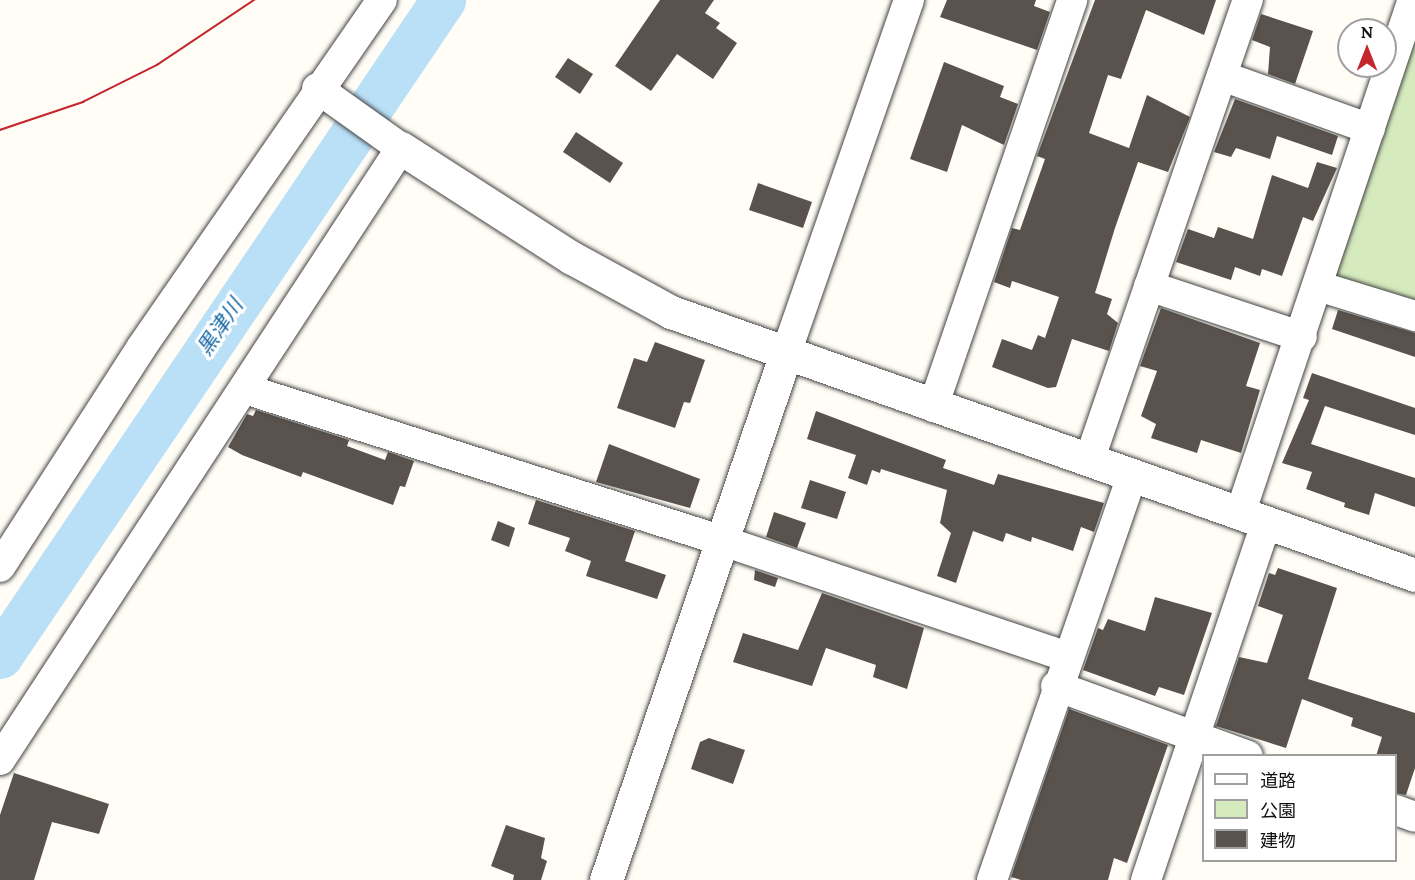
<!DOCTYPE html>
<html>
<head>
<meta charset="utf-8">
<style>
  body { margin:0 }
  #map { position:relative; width:1415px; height:880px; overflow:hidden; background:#fffdf5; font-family:Lora,"Noto Sans JP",serif }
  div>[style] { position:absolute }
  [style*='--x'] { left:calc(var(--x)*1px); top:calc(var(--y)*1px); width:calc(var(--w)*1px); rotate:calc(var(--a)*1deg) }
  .green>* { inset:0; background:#d5ebbd }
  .river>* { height:45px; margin:-22.5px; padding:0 22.5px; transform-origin:22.5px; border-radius:22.5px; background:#b9e0f7 }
  .building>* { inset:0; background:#5a524d }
  .roads { filter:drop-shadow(0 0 2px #444) drop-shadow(0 0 2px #444) }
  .minor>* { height:30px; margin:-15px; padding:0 15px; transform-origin:15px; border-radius:15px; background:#fff }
  .tertiary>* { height:33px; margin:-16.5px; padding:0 16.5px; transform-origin:16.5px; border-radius:16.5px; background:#fff }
  .tram>* { height:1.5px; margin:-0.75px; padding:0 0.75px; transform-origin:0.75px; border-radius:0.75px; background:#c4262e }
  span { translate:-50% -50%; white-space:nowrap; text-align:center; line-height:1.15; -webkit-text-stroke:6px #fff; paint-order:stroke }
  .water-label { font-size:21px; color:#1768a6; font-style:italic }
  .legend { position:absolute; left:1202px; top:754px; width:195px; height:108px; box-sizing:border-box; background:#fff; border:2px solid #a0a0a0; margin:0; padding:8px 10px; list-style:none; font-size:18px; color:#111 }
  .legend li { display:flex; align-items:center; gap:12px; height:30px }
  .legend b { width:30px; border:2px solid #a0a0a0 }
  .north { position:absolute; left:1337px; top:18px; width:60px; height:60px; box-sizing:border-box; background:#fff; border:2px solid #a0a0a0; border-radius:50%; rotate:0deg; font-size:16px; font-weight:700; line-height:24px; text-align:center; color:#111 }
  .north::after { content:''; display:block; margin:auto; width:21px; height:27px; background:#c4262e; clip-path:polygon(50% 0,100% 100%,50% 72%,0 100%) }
</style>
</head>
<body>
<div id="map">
  <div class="green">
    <i style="clip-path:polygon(1415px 33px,1415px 309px,1327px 281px)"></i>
  </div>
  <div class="river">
    <i style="--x:0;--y:656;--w:792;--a:-55.97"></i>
  </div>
  <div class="building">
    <i style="clip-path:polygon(660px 0,714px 0,705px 13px,720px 23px,716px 28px,737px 43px,713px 79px,677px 54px,651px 91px,615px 66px)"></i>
    <i style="clip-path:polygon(947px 0,1036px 0,1034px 6px,1050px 12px,1037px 50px,940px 17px)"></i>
    <i style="clip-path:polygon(1095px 0,1216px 0,1204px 35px,1146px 10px,1121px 79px,1108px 75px,1089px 133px,1129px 148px,1147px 95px,1190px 117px,1168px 172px,1138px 162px,1115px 228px,1095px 293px,1112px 299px,1107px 314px,1118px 323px,1109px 351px,1072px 339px,1056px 387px,1048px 388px,992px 367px,1002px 339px,1032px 350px,1038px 335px,1045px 338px,1059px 297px,1012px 281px,1010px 288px,994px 282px,1012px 228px,1020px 230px,1045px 159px,1037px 156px)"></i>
    <i style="clip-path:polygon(1261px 14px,1313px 31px,1295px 84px,1268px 74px,1270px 47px,1252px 40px)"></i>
    <i style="clip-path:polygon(568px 58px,593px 74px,580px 94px,555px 77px)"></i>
    <i style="clip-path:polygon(944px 62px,1004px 86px,1000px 97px,1018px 104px,1004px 145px,962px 125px,947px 172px,910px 159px)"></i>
    <i style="clip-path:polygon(1235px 99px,1338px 136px,1332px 155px,1277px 136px,1270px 159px,1236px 148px,1231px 157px,1214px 152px)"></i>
    <i style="clip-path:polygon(576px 132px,623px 163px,610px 183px,563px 152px)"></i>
    <i style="clip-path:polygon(1317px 162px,1337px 168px,1313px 221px,1303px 217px,1282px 276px,1262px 269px,1260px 276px,1235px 267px,1231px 280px,1176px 262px,1188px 229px,1214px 238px,1218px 227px,1253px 239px,1272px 175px,1308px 188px)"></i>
    <i style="clip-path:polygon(758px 183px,812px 202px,803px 228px,749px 210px)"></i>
    <i style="clip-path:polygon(1161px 308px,1260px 343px,1246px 386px,1260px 390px,1241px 453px,1201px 440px,1197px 453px,1151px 438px,1156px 424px,1141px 416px,1157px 371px,1140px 366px)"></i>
    <i style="clip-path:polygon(1338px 310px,1415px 333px,1415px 357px,1332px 329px)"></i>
    <i style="clip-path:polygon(655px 342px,705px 360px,690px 403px,684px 402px,675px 428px,617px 408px,634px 358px,647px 362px)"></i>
    <i style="clip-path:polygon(1312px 373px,1415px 408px,1415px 435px,1325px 406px,1311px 444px,1415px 478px,1415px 507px,1375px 493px,1369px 515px,1344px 507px,1345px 503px,1306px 489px,1312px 472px,1282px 463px,1309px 400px,1303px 398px)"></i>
    <i style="clip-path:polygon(256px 410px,349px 440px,347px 446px,385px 460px,388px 452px,414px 461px,405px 487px,400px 486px,393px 505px,303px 472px,301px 477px,242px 455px,228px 447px,247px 414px,253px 416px)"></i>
    <i style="clip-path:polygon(816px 411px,946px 460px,943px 468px,994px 485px,998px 474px,1104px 503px,1094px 532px,1081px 527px,1073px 551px,1032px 537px,1031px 542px,1006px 533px,1003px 542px,973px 531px,956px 583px,937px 576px,951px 533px,940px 523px,947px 490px,881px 469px,880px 473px,872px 470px,867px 485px,848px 478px,856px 455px,807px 439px)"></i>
    <i style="clip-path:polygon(609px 444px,700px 479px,690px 508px,596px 482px)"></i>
    <i style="clip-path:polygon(810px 480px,846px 492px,837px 519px,801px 508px)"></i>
    <i style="clip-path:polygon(536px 500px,635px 531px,625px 561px,666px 575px,657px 599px,586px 576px,591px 561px,565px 551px,570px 538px,528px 524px)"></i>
    <i style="clip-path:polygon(774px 512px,806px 523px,797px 548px,766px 537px)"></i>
    <i style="clip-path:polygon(498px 521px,515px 528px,509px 547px,491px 540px)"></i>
    <i style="clip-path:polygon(1278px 568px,1337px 588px,1308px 679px,1415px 713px,1415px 768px,1406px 795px,1395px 793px,1395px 756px,1376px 756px,1382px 737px,1351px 726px,1353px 718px,1302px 699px,1286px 748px,1216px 726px,1239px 657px,1267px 663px,1283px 615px,1258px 606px,1269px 573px,1275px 575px)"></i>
    <i style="clip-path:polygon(755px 570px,778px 578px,775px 587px,754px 580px)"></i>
    <i style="clip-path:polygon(822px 593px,924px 628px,907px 689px,873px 677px,876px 665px,826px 648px,812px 686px,733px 662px,743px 633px,798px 650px)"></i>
    <i style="clip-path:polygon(1155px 597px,1212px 613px,1184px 695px,1159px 687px,1155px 696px,1083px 670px,1098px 628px,1103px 630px,1108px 619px,1145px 631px)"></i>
    <i style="clip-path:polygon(1069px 709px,1168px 745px,1127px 863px,1114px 858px,1108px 880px,1021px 880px,1011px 877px)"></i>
    <i style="clip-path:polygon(709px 738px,745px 750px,733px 784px,691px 769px,700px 742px)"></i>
    <i style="clip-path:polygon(14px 773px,109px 804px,99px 834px,52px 822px,34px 880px,0 880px,0 815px)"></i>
    <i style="clip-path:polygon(506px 825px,545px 838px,541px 858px,547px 861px,541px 880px,513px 880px,514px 875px,491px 866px)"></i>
  </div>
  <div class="roads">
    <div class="minor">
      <i style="--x:1222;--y:76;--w:157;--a:19.7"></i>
      <i style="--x:1149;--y:286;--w:161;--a:18.4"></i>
      <i style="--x:1318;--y:286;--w:102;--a:17.2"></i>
      <i style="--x:785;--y:356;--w:377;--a:-70.8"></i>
      <i style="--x:245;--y:389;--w:502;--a:17.64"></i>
      <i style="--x:723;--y:541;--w:363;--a:18.6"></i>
      <i style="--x:933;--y:407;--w:430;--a:-71.1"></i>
      <i style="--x:1089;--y:461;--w:488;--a:-71"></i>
      <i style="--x:1240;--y:514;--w:537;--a:-71.43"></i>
      <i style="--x:0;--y:567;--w:260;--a:-57.2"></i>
      <i style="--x:141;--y:348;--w:423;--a:-55.3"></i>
      <i style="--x:1056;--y:686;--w:204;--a:20"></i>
      <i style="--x:0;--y:760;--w:732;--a:-56.77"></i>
      <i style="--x:401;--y:148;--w:103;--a:-144.5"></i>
      <i style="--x:1396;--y:810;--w:20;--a:20"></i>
      <i style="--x:992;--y:880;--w:428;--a:-70.9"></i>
      <i style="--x:1146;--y:880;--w:377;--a:-71.4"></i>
    </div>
    <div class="tertiary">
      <i style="--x:401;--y:148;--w:203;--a:32.8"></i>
      <i style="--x:572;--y:258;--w:113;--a:28.6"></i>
      <i style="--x:671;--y:312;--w:789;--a:19.47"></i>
      <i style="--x:606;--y:880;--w:554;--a:-71.14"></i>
    </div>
  </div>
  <div class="tram">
    <i style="--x:0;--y:130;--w:88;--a:-18.6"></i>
    <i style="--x:83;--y:102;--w:83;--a:-26.6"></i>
    <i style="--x:157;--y:65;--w:117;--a:-33.8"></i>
  </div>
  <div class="water-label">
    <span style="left:220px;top:327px;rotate:-56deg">黒津川</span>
  </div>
  <ul class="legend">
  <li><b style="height:8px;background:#fff"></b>道路</li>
  <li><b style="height:16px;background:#d5ebbd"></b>公園</li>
  <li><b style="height:16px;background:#5a524d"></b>建物</li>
  </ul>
  <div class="north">N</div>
</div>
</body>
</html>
